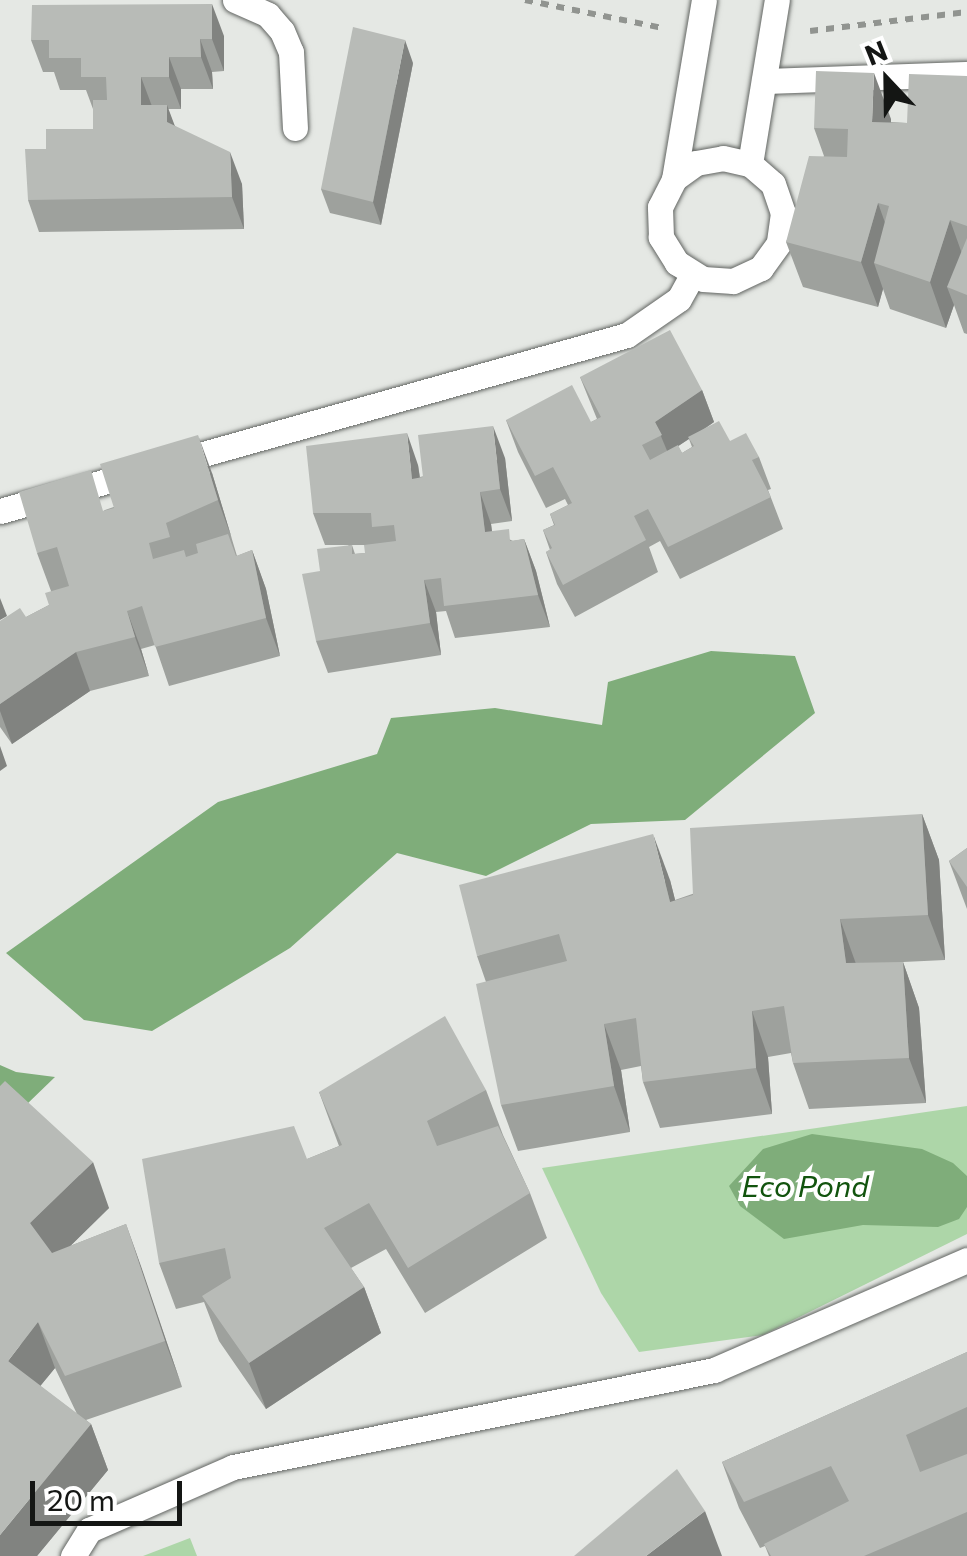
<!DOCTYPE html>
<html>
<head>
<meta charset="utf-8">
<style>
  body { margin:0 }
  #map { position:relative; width:967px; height:1556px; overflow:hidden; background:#e5e8e4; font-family:Commissioner,sans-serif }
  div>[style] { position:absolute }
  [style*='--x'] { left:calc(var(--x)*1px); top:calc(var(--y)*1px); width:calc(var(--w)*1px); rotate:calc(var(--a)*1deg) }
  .green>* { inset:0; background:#add6a8 }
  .water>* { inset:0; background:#7fad7a }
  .path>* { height:6px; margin-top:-3px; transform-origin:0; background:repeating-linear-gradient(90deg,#919490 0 8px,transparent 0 16px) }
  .roads { filter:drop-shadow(0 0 2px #616461) drop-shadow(0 0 2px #616461) }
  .service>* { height:25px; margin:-12.5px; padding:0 12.5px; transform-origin:12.5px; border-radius:12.5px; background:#fff }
  .wall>* { inset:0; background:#9ea19d }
  .shaded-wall>* { inset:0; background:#818380 }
  .building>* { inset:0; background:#b8bbb7 }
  span { translate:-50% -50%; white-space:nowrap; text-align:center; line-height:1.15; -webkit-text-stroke:8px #fff; paint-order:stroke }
  .water-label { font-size:30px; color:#12540e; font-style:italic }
  .north { position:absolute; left:837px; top:30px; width:100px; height:100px; -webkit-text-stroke:8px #fff; paint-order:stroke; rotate:338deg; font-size:28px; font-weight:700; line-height:40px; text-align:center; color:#141614 }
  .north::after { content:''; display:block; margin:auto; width:35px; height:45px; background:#141614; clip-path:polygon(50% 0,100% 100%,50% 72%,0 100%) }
  .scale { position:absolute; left:30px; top:1481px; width:152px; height:45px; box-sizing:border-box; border:5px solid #141614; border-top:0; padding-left:12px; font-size:30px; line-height:35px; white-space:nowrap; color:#141614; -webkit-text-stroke:8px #fff; paint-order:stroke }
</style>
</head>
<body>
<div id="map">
  <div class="green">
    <i style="clip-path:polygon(967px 1106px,967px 1234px,763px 1335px,639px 1352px,601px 1293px,542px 1168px)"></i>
    <i style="clip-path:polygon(190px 1538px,197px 1556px,143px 1556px)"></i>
  </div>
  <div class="water">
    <i style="clip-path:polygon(711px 651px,795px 656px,815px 713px,685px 820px,591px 824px,486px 876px,397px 853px,290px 948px,152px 1031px,84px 1020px,6px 953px,218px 802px,377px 754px,391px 718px,495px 708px,602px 725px,608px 682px)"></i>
    <i style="clip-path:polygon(0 1065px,16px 1072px,55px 1077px,26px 1105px,0 1111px)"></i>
    <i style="clip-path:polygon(812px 1134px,922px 1149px,953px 1163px,967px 1176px,967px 1207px,959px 1219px,938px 1227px,863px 1225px,784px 1239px,740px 1206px,729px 1186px,763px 1149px)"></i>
  </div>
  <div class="path">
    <i style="--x:525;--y:0;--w:141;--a:11.5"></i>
    <i style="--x:810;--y:31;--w:158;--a:-6.9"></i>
  </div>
  <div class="roads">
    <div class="service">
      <i style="--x:235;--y:0;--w:36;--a:24"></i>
      <i style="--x:268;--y:15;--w:21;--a:49"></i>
      <i style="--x:282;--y:31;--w:23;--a:67"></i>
      <i style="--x:291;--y:52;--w:76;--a:87"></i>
      <i style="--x:764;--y:81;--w:203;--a:-2"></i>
      <i style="--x:750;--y:164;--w:166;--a:-80.7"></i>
      <i style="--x:674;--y:179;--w:27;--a:-36"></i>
      <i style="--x:696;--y:163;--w:27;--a:-10"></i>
      <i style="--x:723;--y:158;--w:28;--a:13"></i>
      <i style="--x:750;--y:164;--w:30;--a:41"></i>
      <i style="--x:773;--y:184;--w:31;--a:71"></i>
      <i style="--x:783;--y:213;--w:30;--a:98"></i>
      <i style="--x:779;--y:243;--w:31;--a:126"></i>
      <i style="--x:761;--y:268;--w:31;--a:155"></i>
      <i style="--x:733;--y:281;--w:30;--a:-176"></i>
      <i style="--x:703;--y:279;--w:31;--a:-148"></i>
      <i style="--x:677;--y:263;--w:31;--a:-122"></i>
      <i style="--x:661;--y:237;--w:30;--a:-92"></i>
      <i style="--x:660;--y:207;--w:31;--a:-63"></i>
      <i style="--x:674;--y:179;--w:181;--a:-80.5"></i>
      <i style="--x:0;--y:511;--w:651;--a:-15.68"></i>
      <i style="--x:627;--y:335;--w:63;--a:-34.7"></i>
      <i style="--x:679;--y:299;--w:29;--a:-61"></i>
      <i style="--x:73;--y:1556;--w:31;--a:-58"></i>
      <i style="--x:89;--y:1530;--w:157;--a:-23.6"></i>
      <i style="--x:233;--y:1467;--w:491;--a:-11.4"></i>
      <i style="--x:714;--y:1370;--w:276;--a:-23.5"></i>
    </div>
  </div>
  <div class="wall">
    <i style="clip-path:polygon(224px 36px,224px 71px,212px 72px,213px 89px,181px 89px,181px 109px,168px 109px,174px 125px,242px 184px,244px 229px,39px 232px,28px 200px,46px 149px,93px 129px,93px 109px,86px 90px,60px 90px,54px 72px,43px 72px,31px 40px)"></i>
    <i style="clip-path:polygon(413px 63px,381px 225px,330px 213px,321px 189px)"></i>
    <i style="clip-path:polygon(967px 76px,967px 334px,964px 333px,954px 305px,946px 328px,890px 309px,883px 289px,878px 307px,803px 287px,786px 242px,824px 156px,814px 128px,891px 119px,891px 122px,907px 123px)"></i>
    <i style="clip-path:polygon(evenodd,580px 377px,702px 390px,714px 422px,702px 431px,730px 441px,759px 457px,771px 489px,768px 490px,783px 529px,680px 579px,660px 541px,649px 547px,658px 572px,575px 617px,557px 584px,546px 552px,550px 550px,543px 530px,554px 525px,550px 514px,568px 505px,565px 499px,546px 508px,518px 452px,506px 420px,591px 422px,597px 419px,580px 377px,689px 439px,692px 447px,682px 453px,678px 446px,689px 439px)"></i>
    <i style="clip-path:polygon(evenodd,505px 458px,512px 521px,491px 524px,492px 531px,513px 541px,524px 539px,536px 571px,550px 627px,455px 638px,446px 611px,436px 612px,441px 655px,328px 673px,316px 641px,320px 571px,349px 545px,325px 545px,313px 513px,418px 465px,420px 477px,505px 458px,352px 545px,365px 545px,365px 553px,355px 554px,352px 545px)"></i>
    <i style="clip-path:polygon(212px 473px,237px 556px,252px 550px,266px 589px,280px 656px,169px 686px,155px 645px,141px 649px,149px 676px,90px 691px,12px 744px,0 727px,0 621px,26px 617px,49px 605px,51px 591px,37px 553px,105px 510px)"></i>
    <i style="clip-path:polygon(922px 814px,939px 860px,945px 960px,903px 962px,919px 1008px,926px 1103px,809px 1109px,793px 1063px,791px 1053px,768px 1057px,772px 1114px,660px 1128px,643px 1082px,641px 1066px,621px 1070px,630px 1132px,518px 1151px,501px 1105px,486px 982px,477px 956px,670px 880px,675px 900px)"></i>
    <i style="clip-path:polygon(967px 848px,967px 909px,949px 861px)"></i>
    <i style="clip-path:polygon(evenodd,0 1086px,109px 1208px,70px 1246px,126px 1224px,182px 1387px,86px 1420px,91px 1424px,108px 1470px,37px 1556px,0 1086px,55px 1368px,77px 1414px,40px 1386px,55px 1368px)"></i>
    <i style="clip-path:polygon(486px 1090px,503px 1135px,530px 1193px,547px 1238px,425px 1313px,386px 1249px,351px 1268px,364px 1287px,381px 1333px,266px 1409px,219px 1341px,204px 1302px,176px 1309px,159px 1263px,307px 1159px,339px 1146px,319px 1092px)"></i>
    <i style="clip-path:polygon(967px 1352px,967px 1556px,769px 1556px,765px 1546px,760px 1548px,739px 1508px,722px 1462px)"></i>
  </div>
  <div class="shaded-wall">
    <i style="clip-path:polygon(212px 4px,224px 36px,224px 71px,212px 39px)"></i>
    <i style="clip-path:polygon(200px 39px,212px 72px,213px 89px,201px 57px)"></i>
    <i style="clip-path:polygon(405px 40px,413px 63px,381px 225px,373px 202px)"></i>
    <i style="clip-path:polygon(169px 57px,181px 89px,181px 109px,169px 77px)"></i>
    <i style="clip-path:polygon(874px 73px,891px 119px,889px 167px,872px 122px)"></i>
    <i style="clip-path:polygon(141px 77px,153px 109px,141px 105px)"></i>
    <i style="clip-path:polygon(167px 105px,179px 137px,167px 122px)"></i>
    <i style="clip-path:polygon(230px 152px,242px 184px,244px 229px,232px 197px)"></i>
    <i style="clip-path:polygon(878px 203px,894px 248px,874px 263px,883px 289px,878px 307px,861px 262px)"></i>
    <i style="clip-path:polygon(950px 220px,966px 265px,947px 287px,954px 305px,946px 328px,930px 282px)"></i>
    <i style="clip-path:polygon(702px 390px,714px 422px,668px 453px,655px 422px)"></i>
    <i style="clip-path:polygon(493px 426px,505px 458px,512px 521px,500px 489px)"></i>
    <i style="clip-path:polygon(407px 433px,418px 465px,424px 511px,412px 479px)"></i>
    <i style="clip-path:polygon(198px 435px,212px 473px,232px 539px,218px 500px)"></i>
    <i style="clip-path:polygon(480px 492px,491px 524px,496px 564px,485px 532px)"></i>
    <i style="clip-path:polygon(524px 539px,536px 571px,550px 627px,538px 595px)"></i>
    <i style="clip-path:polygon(252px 550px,266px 589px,280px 656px,266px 618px)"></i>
    <i style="clip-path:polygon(424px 580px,436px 612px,441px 655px,430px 623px)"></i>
    <i style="clip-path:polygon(0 598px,7px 616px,0 620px)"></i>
    <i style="clip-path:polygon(127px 611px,141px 649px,149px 676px,135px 637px)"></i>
    <i style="clip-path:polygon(76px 652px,90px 691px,12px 744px,0 711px,0 704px)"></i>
    <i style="clip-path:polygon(0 746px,7px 766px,0 771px)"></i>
    <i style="clip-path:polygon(922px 814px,939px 860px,945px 960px,928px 915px)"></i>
    <i style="clip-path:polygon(653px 834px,670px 880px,687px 947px,670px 902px)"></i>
    <i style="clip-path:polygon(840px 919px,856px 964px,846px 963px)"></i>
    <i style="clip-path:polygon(903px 962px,919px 1008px,926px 1103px,909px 1058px)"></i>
    <i style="clip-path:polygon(752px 1011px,768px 1057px,772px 1114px,756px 1068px)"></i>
    <i style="clip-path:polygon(604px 1024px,621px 1070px,630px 1132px,614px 1086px)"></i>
    <i style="clip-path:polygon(93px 1162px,109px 1208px,47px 1269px,30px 1223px)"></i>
    <i style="clip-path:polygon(126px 1224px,142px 1269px,182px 1387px,165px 1341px)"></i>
    <i style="clip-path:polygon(364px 1287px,381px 1333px,266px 1409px,249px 1363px)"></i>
    <i style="clip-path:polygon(38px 1322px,55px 1368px,24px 1406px,8px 1361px)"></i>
    <i style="clip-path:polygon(91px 1424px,108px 1470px,37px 1556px,0 1556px,0 1535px)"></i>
    <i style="clip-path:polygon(705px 1511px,722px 1556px,646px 1556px)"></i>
  </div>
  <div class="building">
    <i style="clip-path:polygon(212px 4px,212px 39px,200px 39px,201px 57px,169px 57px,169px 77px,141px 77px,141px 105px,167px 105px,167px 122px,230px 152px,232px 197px,28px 200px,25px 149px,46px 149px,46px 129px,93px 129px,93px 100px,107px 100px,106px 77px,81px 77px,81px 58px,49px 58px,49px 40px,31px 40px,32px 5px)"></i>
    <i style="clip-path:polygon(353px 27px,405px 40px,373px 202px,321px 189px)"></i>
    <i style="clip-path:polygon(816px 71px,874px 73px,872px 122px,907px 123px,909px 74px,967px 76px,967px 226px,950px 220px,930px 282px,874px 263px,889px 206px,878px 203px,861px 262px,786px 242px,809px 156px,847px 157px,848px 129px,814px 128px)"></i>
    <i style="clip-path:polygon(967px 238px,967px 295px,947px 287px)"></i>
    <i style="clip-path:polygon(670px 330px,702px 390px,655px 422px,662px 435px,642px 445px,650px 460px,678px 445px,682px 453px,694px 446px,688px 437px,719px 421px,730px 441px,746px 433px,759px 457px,752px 460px,771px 497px,668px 547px,648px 509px,634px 516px,646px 540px,563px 585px,546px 552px,552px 548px,543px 530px,555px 525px,550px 514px,572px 503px,553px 467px,535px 476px,506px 420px,572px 385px,591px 422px,601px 417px,580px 377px)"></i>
    <i style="clip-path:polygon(493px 426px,500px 489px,480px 492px,485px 532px,509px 529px,510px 541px,524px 539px,538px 595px,444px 606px,441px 578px,424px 580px,430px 623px,316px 641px,302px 574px,320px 571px,317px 549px,352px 545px,352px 554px,365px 553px,364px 545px,396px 541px,394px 525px,372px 527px,371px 513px,313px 513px,306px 446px,407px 433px,412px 479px,423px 477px,418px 435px)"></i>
    <i style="clip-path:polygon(198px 435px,218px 500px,166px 523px,170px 537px,149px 543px,153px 559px,184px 550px,186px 557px,198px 553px,196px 544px,228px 534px,236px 556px,252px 550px,266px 618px,155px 647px,142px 606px,127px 611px,135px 637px,76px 652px,0 704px,0 621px,20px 608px,26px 617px,49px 605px,45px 593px,69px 586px,57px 547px,37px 553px,19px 492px,91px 470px,103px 511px,114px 508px,100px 464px)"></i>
    <i style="clip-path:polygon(922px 814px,928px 915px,840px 919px,846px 963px,903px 962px,909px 1058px,793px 1063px,784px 1006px,752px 1011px,756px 1068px,643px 1082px,636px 1018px,604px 1024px,614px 1086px,501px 1105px,476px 984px,567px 961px,559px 934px,477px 956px,459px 885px,653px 834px,670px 902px,693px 895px,690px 828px)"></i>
    <i style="clip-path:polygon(967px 848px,967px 887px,949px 861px)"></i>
    <i style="clip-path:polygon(445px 1016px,486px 1090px,427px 1121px,437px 1146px,498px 1126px,530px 1193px,408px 1268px,369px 1203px,324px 1228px,364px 1287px,249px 1363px,202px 1296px,231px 1278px,225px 1248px,159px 1263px,142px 1159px,294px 1126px,307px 1159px,342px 1145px,319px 1092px)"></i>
    <i style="clip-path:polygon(5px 1081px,93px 1162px,30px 1223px,52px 1253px,126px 1224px,165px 1341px,65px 1376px,38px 1322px,8px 1361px,91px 1424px,0 1535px,0 1086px)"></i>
    <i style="clip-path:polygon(967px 1352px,967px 1407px,906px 1435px,920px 1472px,967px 1454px,967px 1512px,864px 1556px,771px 1556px,764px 1544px,849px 1501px,831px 1466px,744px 1502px,722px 1462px)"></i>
    <i style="clip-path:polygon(677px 1469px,705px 1511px,646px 1556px,574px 1556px)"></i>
  </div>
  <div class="water-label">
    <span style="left:805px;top:1185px">Eco Pond</span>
  </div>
  <div class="north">N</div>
  <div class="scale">20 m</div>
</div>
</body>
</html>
